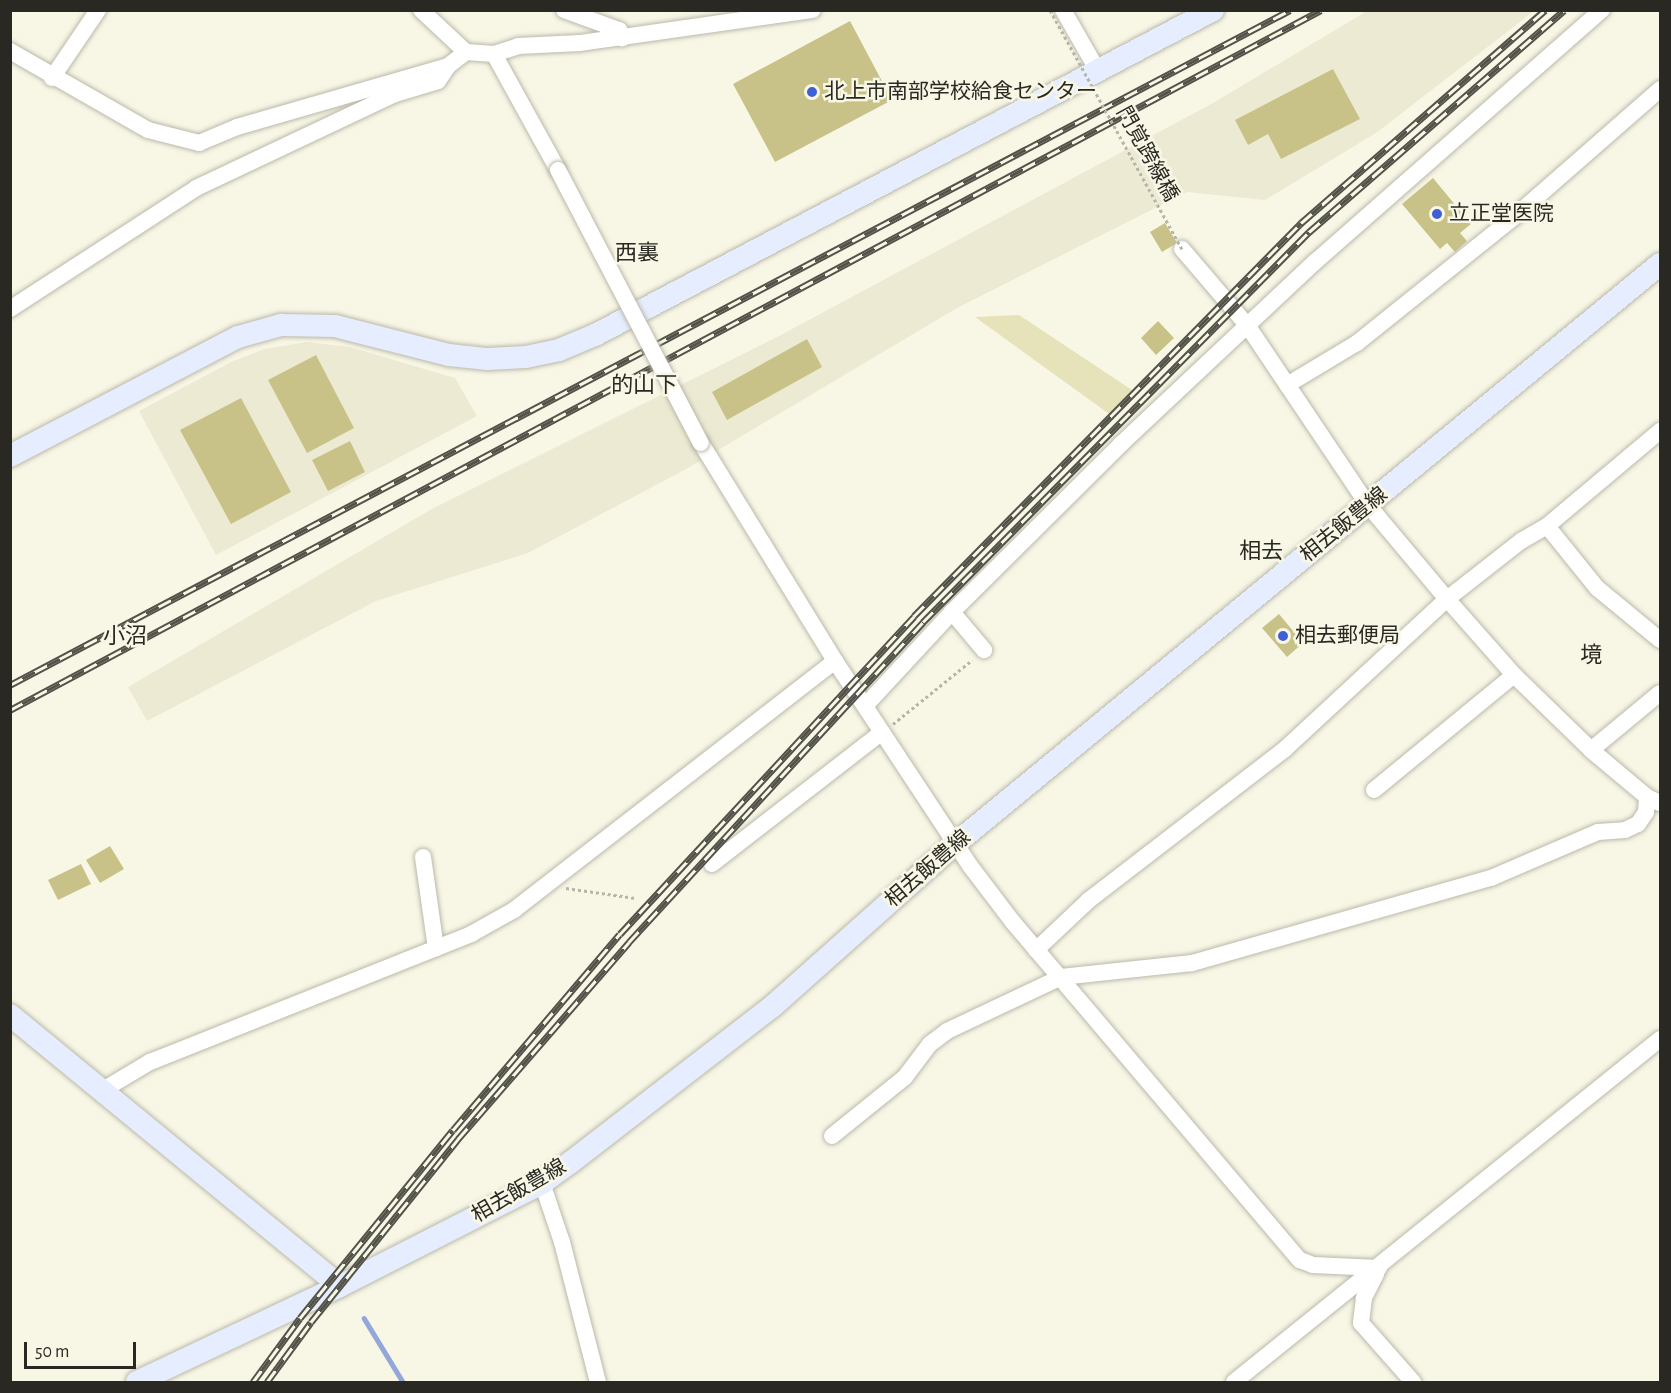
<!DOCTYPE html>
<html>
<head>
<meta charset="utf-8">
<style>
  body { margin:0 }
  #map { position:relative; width:1671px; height:1393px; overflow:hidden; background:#f8f7e6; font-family:"Alegreya Sans","Noto Sans JP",sans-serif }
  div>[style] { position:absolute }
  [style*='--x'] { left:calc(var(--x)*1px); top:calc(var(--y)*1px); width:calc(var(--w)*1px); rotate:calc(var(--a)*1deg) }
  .built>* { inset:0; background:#edead3 }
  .green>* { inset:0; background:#e6e2ba }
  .stream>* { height:4.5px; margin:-2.25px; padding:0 2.25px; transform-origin:2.25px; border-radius:2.25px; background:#93a7da }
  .building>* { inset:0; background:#c9c288 }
  .path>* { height:3px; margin-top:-1.5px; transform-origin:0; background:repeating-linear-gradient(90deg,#b6b5a7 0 3px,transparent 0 6px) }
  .roads { filter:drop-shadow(0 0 2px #bbb9aa) drop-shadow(0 0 2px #bbb9aa) }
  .street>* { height:16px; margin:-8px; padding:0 8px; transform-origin:8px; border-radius:8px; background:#fff }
  .secondary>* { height:22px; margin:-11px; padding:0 11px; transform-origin:11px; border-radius:11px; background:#e6edfe }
  .rail>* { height:7px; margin-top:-3.5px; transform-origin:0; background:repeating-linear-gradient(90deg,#f8f7e6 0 14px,#535249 0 28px); box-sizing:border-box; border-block:2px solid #535249 }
  .path-bridge>* { height:3px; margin-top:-1.5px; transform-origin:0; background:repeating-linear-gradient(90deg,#b6b5a7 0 3px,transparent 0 6px) }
  .bridges { filter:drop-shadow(0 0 2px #bbb9aa) drop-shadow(0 0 2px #bbb9aa) }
  .street-bridge>* { height:16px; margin:-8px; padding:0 8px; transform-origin:8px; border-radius:8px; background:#fff }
  .dots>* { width:16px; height:16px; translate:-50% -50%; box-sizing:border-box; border:3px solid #f8f7e6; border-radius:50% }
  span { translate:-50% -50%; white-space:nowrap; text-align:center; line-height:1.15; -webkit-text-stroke:5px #f8f7e6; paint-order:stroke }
  .poi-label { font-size:21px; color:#292822 }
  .left { translate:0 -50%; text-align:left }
  .street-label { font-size:21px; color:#292822 }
  .neighbourhood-label { font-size:22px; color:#292822 }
  .frame { position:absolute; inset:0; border:12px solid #292822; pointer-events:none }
  .scale { position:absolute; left:24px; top:1342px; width:112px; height:27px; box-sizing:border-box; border:3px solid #292822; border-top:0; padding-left:8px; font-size:18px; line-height:21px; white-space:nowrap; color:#292822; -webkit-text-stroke:4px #f8f7e6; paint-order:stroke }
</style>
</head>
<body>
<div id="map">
  <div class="built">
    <i style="clip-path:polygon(1367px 11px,1534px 11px,1376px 133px,1265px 200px,1187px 192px,957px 308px,688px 468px,528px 553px,376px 601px,147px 721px,128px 687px,430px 510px,779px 336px,1213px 103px)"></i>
    <i style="clip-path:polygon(307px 342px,350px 347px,455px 378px,477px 416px,216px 555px,139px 411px,231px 362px,264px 349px)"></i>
  </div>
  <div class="green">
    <i style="clip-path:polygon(1019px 315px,1135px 392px,1112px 416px,975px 317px)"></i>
  </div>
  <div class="stream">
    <i style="--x:364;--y:1318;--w:75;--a:58.6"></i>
  </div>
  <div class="building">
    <i style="clip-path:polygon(850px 21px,892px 100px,775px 162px,733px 84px)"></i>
    <i style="clip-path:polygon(1333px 69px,1360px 119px,1281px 159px,1268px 134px,1248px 145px,1235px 120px)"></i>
    <i style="clip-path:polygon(1433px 178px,1471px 224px,1460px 233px,1467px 241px,1455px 252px,1447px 243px,1440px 249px,1402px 204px)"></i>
    <i style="clip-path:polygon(1165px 223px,1177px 243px,1162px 252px,1150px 232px)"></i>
    <i style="clip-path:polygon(1158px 321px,1174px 338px,1156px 355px,1141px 338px)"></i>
    <i style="clip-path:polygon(807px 339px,822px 367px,727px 420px,712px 392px)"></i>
    <i style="clip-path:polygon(316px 355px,354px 428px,307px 453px,268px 380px)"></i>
    <i style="clip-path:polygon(241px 398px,291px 492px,231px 524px,180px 430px)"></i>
    <i style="clip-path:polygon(350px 441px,365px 472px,328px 491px,312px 460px)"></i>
    <i style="clip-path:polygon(1279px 614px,1303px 643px,1287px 657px,1262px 628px)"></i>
    <i style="clip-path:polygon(110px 846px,124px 869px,100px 883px,86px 860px)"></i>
    <i style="clip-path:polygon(81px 864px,91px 884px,58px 900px,48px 880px)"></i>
  </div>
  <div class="path">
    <i style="--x:893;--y:724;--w:102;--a:-39"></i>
    <i style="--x:566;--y:888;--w:70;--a:8.2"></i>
  </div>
  <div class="roads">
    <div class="street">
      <i style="--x:421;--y:10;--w:62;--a:43"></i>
      <i style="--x:564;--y:10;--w:59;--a:20"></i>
      <i style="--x:619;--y:30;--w:9;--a:69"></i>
      <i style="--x:1063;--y:10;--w:70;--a:60.2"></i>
      <i style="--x:10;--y:51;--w:159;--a:29.8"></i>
      <i style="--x:148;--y:130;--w:53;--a:14.3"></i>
      <i style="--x:199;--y:143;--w:41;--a:-22.8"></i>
      <i style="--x:237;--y:127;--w:220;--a:-16.1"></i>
      <i style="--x:494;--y:54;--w:132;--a:61.1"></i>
      <i style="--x:52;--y:78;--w:82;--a:-55.9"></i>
      <i style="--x:1182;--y:249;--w:100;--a:49.5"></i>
      <i style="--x:1247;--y:325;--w:217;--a:56.1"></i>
      <i style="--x:1368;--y:505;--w:123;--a:50"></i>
      <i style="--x:1447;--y:599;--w:101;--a:48.6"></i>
      <i style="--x:1514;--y:675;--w:107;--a:44.2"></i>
      <i style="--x:1591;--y:750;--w:73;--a:40"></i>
      <i style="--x:1647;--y:797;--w:14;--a:25"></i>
      <i style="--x:10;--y:309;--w:222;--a:-33"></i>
      <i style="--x:196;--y:188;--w:220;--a:-25.3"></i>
      <i style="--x:395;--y:94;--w:45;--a:-16.8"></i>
      <i style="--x:438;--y:81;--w:18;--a:-56"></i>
      <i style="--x:448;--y:66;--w:23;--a:-38"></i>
      <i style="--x:466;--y:52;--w:28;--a:4"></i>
      <i style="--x:494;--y:54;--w:25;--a:-18"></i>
      <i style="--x:518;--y:46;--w:62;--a:-2.8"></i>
      <i style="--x:580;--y:43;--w:235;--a:-8.1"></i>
      <i style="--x:1287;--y:385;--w:82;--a:-31"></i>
      <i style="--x:1357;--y:343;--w:201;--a:-38.7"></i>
      <i style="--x:1514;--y:217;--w:194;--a:-41.2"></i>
      <i style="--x:701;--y:443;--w:256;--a:58.4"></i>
      <i style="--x:835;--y:661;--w:247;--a:56.6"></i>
      <i style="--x:971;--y:867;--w:68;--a:52.8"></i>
      <i style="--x:1012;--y:921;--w:445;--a:49.7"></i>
      <i style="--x:1300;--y:1260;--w:14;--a:21"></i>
      <i style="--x:1313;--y:1265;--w:66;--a:2.6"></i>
      <i style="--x:1547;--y:526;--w:80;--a:51.1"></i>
      <i style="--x:1597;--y:588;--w:82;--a:39.5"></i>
      <i style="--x:952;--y:612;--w:50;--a:49.9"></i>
      <i style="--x:865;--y:706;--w:128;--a:-47.2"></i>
      <i style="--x:952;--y:612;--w:238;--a:-44.8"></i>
      <i style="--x:1121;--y:444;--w:266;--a:-43.2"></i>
      <i style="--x:1315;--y:262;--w:382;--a:-41.3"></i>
      <i style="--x:1591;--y:750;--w:89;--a:-39.6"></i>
      <i style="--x:1374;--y:790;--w:181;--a:-39.4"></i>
      <i style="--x:423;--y:857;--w:92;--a:81.9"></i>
      <i style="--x:712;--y:864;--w:215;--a:-37.8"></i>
      <i style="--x:1036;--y:950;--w:73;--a:-43.3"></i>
      <i style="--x:1089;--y:900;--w:247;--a:-37.6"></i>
      <i style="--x:1285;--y:749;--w:221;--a:-42.8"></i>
      <i style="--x:1447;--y:599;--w:94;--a:-38.1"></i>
      <i style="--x:1521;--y:541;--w:30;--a:-30"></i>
      <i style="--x:1547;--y:526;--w:148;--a:-40.1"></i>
      <i style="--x:103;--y:1090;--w:55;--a:-30.8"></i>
      <i style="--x:150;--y:1062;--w:346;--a:-21.7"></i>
      <i style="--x:471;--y:934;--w:49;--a:-29.2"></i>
      <i style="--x:514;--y:910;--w:406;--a:-37.8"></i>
      <i style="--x:832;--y:1136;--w:94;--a:-38.9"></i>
      <i style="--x:905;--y:1077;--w:41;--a:-52.9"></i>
      <i style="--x:930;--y:1044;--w:21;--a:-37"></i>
      <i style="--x:947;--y:1031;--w:126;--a:-25.3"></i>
      <i style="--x:1061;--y:977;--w:132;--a:-6.1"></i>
      <i style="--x:1192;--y:963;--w:311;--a:-15.9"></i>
      <i style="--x:1491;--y:878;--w:116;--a:-23.3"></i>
      <i style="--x:1598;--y:832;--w:27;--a:-4"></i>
      <i style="--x:1625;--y:830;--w:14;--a:-25"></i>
      <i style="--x:1638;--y:824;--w:14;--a:-56"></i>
      <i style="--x:1646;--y:812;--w:15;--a:-86"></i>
      <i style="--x:542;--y:1183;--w:62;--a:71.3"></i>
      <i style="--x:562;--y:1242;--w:145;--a:75.6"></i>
      <i style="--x:1376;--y:1274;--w:27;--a:117"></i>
      <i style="--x:1364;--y:1298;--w:25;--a:97"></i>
      <i style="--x:1361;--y:1323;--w:79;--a:48.6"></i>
      <i style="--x:1234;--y:1382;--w:547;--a:-38.84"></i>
    </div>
    <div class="secondary">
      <i style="--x:10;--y:456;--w:257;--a:-27.6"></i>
      <i style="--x:238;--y:337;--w:45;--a:-15.6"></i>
      <i style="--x:281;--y:325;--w:54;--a:1.1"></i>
      <i style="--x:335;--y:326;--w:118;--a:14.3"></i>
      <i style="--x:449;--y:355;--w:39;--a:6"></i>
      <i style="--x:488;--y:359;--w:38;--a:-3"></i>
      <i style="--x:526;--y:357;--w:34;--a:-12"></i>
      <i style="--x:559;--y:350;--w:41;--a:-22.8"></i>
      <i style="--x:597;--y:334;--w:696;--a:-27.74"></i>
      <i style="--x:10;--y:1015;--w:427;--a:39.4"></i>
      <i style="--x:137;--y:1382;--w:225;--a:-25.3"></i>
      <i style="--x:340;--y:1286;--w:227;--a:-27"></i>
      <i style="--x:542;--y:1183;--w:36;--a:-36"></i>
      <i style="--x:571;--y:1162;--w:255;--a:-37.7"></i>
      <i style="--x:773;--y:1006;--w:244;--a:-41.7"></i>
      <i style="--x:955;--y:844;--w:913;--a:-39.44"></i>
    </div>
  </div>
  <div class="rail">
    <i style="--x:10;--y:685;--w:1447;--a:-27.8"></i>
    <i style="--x:10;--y:710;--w:1486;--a:-28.1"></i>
    <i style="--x:253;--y:1382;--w:79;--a:-53.7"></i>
    <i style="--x:300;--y:1318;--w:242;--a:-50.9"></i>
    <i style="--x:453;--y:1130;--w:257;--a:-49.6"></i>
    <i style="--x:620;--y:934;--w:433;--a:-47.2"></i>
    <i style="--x:914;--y:616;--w:552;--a:-45.44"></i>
    <i style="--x:1301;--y:223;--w:324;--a:-41.1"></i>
    <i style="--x:267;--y:1382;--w:74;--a:-53.7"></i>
    <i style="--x:311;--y:1322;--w:235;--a:-51.2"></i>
    <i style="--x:458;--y:1139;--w:261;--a:-49"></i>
    <i style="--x:629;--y:942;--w:435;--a:-47.4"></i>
    <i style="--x:923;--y:622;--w:549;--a:-45.3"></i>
    <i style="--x:1309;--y:232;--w:338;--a:-41"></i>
  </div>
  <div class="path-bridge">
    <i style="--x:1050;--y:10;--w:273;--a:61.1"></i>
  </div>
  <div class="bridges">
    <div class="street-bridge">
      <i style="--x:558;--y:170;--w:308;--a:62.4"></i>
    </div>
  </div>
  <div class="dots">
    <i style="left:812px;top:92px;background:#3f60d3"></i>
    <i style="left:1437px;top:214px;background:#3f60d3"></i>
    <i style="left:1283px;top:636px;background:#3f60d3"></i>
  </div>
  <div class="poi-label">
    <span class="left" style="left:824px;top:92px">北上市南部学校給食センター</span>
    <span class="left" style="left:1449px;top:214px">立正堂医院</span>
    <span class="left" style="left:1295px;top:636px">相去郵便局</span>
  </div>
  <div class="street-label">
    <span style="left:1147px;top:154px;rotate:61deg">門覚跨線橋</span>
    <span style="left:1344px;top:525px;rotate:-39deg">相去飯豊線</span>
    <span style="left:928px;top:869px;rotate:-41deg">相去飯豊線</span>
    <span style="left:519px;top:1191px;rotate:-30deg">相去飯豊線</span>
  </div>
  <div class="neighbourhood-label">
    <span style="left:637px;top:254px">西裏</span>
    <span style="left:644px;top:386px">的山下</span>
    <span style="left:1261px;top:552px">相去</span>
    <span style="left:125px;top:637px">小沼</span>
    <span style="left:1591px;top:656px">境</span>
  </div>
  <div class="frame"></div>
  <div class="scale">50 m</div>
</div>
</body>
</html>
